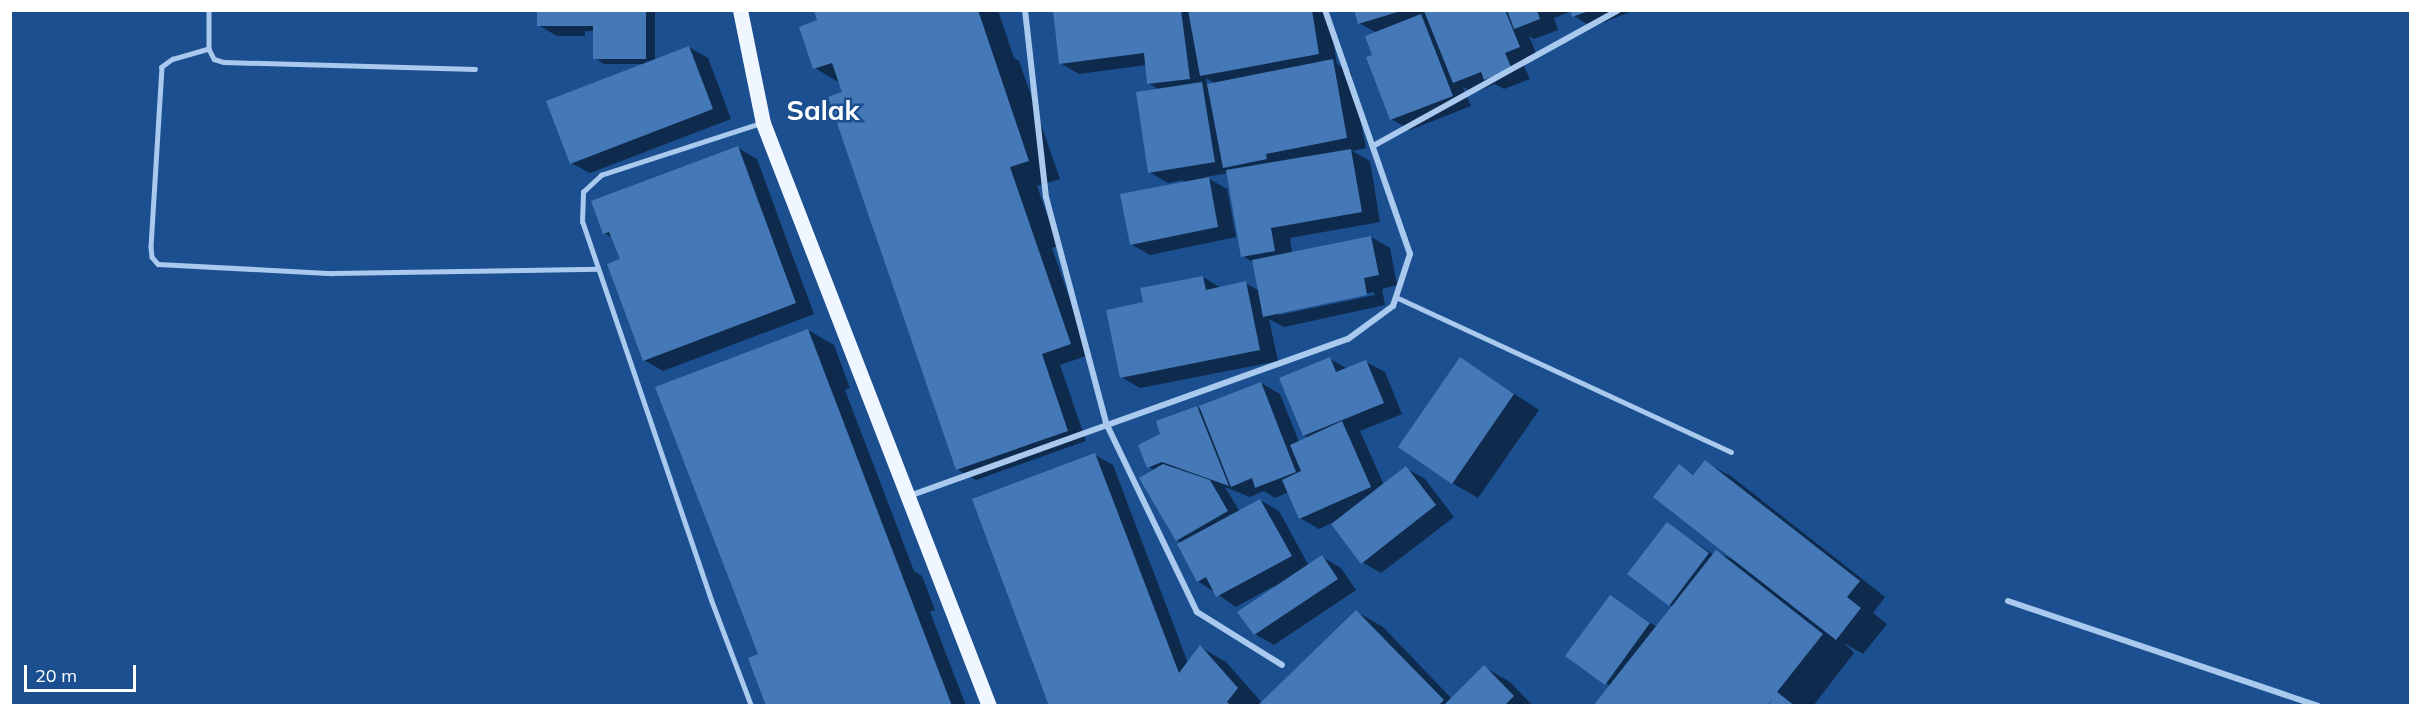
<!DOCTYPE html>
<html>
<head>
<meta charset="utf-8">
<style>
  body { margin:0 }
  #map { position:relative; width:2421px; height:716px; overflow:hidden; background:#1b4f8f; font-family:Mulish,sans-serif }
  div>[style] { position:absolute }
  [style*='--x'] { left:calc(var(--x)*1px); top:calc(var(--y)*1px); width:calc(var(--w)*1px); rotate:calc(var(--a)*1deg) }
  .shadow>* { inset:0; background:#0007 }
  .building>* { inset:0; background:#4478b7 }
  .service>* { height:4.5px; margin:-2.25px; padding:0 2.25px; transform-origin:2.25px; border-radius:2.25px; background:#a9c9ee }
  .minor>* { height:6px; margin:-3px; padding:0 3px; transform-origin:3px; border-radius:3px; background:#a9c9ee }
  .primary>* { height:15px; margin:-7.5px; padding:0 7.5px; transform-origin:7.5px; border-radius:7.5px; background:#f0f6ff }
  span { translate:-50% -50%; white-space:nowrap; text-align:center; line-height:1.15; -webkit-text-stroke:5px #1b4f8f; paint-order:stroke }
  .district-label { font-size:27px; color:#fff; font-weight:700 }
  .frame { position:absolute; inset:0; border:12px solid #fff; pointer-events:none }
  .scale { position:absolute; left:24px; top:665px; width:112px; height:27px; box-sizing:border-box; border:3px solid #fff; border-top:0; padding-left:8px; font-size:18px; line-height:21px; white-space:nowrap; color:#fff; -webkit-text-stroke:4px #1b4f8f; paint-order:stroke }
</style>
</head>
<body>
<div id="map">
  <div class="shadow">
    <i style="clip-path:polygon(538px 10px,655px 10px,655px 61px,689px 47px,708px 58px,731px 119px,590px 173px,571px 163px,646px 64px,604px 64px,595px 58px,595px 31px,585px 31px,585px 36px,557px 36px,538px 25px)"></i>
    <i style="clip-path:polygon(816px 10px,998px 10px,1014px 58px,1019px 61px,1060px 179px,1037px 186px,1058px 246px,1052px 248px,1089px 355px,1060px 365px,1086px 441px,976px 480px,957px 469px,840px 83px,815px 68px,819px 21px)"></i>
    <i style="clip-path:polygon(evenodd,1055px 10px,1328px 10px,1337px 64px,1351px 72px,1366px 148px,1352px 151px,1370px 161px,1380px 222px,1290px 238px,1292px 253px,1371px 237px,1390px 248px,1397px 285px,1382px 289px,1385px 305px,1284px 327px,1269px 319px,1278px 361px,1140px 388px,1121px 377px,1145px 303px,1203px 277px,1221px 288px,1245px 283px,1260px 291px,1254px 263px,1243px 256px,1228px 173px,1206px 177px,1227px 189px,1236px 237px,1150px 255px,1131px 244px,1184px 183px,1183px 180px,1168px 183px,1149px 172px,1160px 90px,1148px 83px,1146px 65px,1079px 74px,1060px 63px,1055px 10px,1206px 78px,1216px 84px,1207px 85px,1206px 78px,1055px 10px,1374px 292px,1375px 295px,1279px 315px,1279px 312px,1374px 292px)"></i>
    <i style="clip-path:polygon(1356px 10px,1635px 10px,1592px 27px,1574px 16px,1572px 11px,1554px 18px,1558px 30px,1534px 39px,1529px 36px,1538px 58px,1523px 64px,1530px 79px,1504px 89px,1495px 84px,1473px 93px,1463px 87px,1471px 106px,1410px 130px,1391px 119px,1374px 56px,1377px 33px,1359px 23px)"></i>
    <i style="clip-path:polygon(738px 148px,757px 159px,814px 314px,663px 371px,644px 360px,622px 260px,613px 238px,604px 233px)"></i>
    <i style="clip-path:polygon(808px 330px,834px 345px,850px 388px,845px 390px,914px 571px,922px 576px,935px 610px,930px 612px,966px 706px,767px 706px,760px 655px)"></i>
    <i style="clip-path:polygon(1330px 359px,1348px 369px,1366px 362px,1385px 372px,1402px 414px,1360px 431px,1384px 485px,1406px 468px,1425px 479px,1454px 517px,1381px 573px,1362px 562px,1332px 523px,1319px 529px,1300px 518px,1289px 492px,1275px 498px,1264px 491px,1250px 497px,1225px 487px,1240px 512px,1260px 500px,1279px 511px,1309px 566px,1322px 557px,1341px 568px,1356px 590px,1274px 645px,1255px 634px,1274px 586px,1236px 607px,1198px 581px,1182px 543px,1177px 540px,1155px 471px,1149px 467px,1162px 435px,1197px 407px,1203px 411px,1261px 383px,1280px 394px,1299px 442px,1308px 438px,1304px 435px)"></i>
    <i style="clip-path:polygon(1461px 359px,1539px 410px,1478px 498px,1452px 483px)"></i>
    <i style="clip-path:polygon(1095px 455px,1113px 465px,1188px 663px,1200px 647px,1226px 662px,1262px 703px,1357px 612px,1383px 627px,1452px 699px,1484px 667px,1510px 682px,1533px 706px,1050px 706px)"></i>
    <i style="clip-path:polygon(1705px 462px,1732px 477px,1885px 597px,1873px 613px,1887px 624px,1863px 654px,1844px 643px,1854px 653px,1813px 706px,1595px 706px,1610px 686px,1568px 656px,1611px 597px,1657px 627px,1673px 607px,1669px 605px,1668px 524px,1714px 555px,1717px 552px,1740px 563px,1679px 466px,1695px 475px)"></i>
  </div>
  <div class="building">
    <i style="clip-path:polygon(537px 10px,646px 10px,646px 59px,593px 59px,593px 26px,537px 26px)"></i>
    <i style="clip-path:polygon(814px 10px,978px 10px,1029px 161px,1010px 167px,1071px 344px,1042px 354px,1068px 431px,956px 470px,828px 97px,842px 92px,832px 63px,813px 69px,799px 27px,817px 20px)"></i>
    <i style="clip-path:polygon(1053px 10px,1181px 10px,1190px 79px,1147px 84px,1144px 53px,1059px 64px)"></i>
    <i style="clip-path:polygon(1188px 10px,1312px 10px,1319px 54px,1200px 76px)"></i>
    <i style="clip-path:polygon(1354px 10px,1401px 10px,1401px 11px,1358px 24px)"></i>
    <i style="clip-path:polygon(1505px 10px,1520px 47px,1505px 53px,1512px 69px,1484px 80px,1481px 72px,1453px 83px,1424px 11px)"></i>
    <i style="clip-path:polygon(1507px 10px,1537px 10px,1540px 19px,1514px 29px)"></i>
    <i style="clip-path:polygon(1570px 10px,1589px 10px,1589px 11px,1572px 17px)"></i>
    <i style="clip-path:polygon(1421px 14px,1453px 96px,1390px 120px,1366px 57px,1372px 55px,1365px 36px)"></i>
    <i style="clip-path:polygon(689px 46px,713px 109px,570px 164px,546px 101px)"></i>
    <i style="clip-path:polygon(1333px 59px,1347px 138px,1266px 154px,1267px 159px,1223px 168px,1207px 84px)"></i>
    <i style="clip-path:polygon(1202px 82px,1215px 162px,1148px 173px,1136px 92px)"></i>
    <i style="clip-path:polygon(738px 146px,796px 303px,643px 361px,607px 264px,620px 259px,609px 232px,603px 234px,591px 201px)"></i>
    <i style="clip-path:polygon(1351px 149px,1362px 212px,1271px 228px,1275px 251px,1241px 257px,1226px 170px)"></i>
    <i style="clip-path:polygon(1209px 177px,1218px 227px,1130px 245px,1120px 194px)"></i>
    <i style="clip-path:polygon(1371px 236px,1379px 275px,1364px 278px,1367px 295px,1263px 317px,1252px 260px)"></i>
    <i style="clip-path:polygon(1203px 276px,1206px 290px,1246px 281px,1260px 350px,1120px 378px,1106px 310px,1143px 302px,1140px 288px)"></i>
    <i style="clip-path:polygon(808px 329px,874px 502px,952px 706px,766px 706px,748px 658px,758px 654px,655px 387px)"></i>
    <i style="clip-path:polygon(1330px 357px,1336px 372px,1366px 360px,1384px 403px,1303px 436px,1279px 378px)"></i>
    <i style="clip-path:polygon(1460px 357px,1514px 394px,1452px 484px,1398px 447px)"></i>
    <i style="clip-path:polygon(1261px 382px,1296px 472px,1255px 488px,1252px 478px,1231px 487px,1199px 406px)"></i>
    <i style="clip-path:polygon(1197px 406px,1229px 486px,1162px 462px,1147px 468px,1138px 445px,1160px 434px,1156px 421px)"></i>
    <i style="clip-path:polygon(1342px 421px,1371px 487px,1299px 519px,1282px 480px,1301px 471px,1290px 445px)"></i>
    <i style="clip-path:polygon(1095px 453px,1179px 673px,1200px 645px,1238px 688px,1227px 702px,1232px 706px,1049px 706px,972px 499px)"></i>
    <i style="clip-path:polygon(1705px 460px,1860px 581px,1847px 597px,1861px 608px,1836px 640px,1653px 497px,1679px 464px,1693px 475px)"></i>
    <i style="clip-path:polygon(1163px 464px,1210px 480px,1228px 511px,1176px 541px,1139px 478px)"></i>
    <i style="clip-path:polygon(1406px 466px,1436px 505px,1361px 564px,1331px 524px)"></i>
    <i style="clip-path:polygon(1260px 499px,1292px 556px,1216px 597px,1206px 577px,1197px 582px,1177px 544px)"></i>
    <i style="clip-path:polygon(1667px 522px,1709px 553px,1669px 606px,1627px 574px)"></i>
    <i style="clip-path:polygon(1716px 550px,1823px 634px,1777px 692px,1795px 706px,1768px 706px,1773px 698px,1767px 706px,1593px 706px)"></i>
    <i style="clip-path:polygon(1322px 555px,1338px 579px,1254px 635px,1237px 612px)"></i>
    <i style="clip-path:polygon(1610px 595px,1650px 623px,1605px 685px,1565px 656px)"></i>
    <i style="clip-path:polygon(1356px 610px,1444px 700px,1438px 706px,1257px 706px)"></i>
    <i style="clip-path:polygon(1484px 665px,1514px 696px,1504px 706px,1443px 706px)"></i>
  </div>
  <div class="service">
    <i style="--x:209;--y:10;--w:39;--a:90"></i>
    <i style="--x:209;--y:49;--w:11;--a:63"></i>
    <i style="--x:214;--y:59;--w:10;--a:17"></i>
    <i style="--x:224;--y:62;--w:251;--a:1.6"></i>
    <i style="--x:209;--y:49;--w:37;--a:164"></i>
    <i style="--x:173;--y:59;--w:14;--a:144"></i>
    <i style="--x:162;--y:67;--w:180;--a:93.5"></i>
    <i style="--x:151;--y:247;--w:10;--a:84"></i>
    <i style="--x:152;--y:257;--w:9;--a:49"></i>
    <i style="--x:158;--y:264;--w:174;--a:3"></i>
    <i style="--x:332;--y:273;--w:266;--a:-0.9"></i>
    <i style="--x:1396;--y:297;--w:369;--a:24.8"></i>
    <i style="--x:751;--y:706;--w:113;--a:-110.7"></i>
    <i style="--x:711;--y:600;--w:399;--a:-108.8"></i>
    <i style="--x:582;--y:222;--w:30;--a:-88"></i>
    <i style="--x:583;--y:192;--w:25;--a:-43"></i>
    <i style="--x:601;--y:175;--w:168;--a:-18"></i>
  </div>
  <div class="minor">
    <i style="--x:1025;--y:10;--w:188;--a:83.6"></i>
    <i style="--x:1046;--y:197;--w:234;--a:75.1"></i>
    <i style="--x:1106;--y:423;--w:210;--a:64.3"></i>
    <i style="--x:1197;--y:612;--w:100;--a:31.9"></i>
    <i style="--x:1373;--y:146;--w:280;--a:-29"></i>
    <i style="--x:909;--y:496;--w:466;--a:-19.7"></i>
    <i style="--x:1348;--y:339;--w:56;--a:-36.3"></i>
    <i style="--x:1393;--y:306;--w:55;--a:-71.9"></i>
    <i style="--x:1410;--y:254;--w:258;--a:-109.2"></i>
    <i style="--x:2008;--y:601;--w:328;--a:18.7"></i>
  </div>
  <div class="primary">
    <i style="--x:740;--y:10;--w:115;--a:78.5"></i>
    <i style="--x:763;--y:123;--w:625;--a:68.81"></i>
  </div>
  <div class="district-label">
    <span style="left:823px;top:111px">Salak</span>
  </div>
  <div class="frame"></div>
  <div class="scale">20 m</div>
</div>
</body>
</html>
